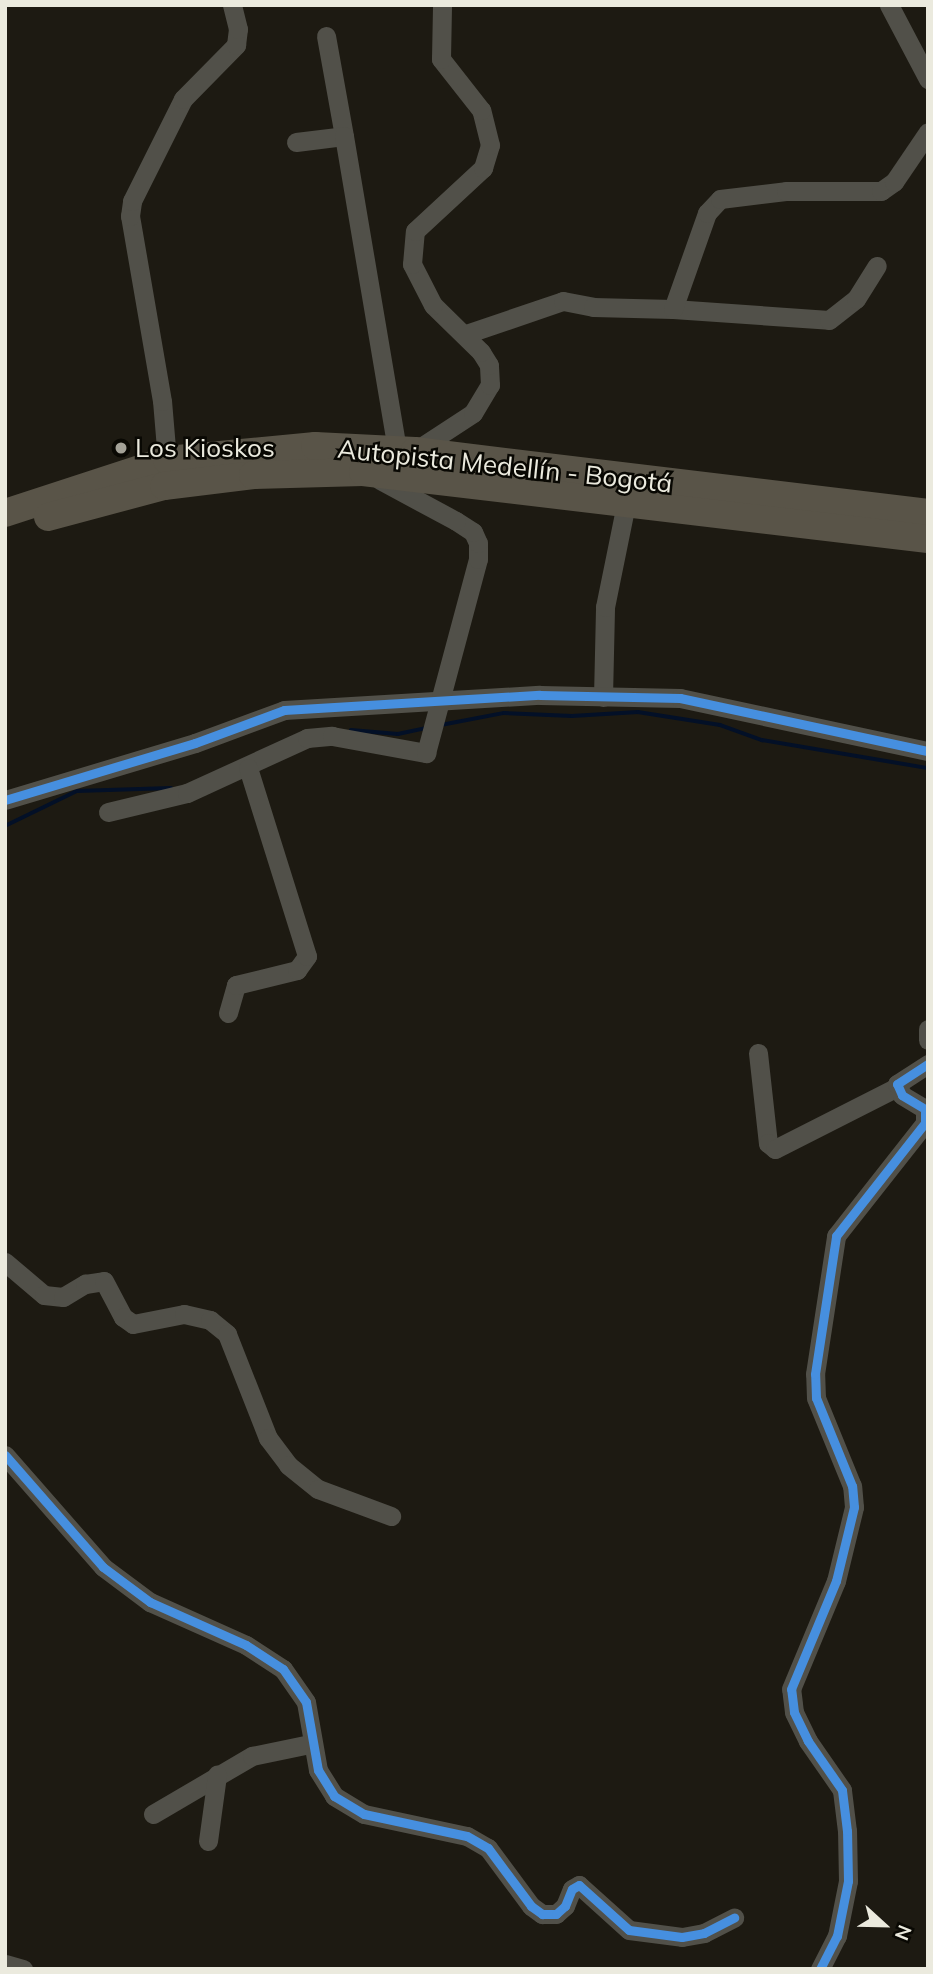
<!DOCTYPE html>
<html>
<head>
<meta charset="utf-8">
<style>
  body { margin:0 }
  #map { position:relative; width:933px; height:1974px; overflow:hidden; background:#1d1a12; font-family:Mulish,sans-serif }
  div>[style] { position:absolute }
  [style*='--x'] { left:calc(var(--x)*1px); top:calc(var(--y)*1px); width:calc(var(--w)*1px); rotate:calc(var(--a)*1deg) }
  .stream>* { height:3.5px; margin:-1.75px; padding:0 1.75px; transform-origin:1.75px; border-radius:1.75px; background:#031027 }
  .minor>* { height:19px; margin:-9.5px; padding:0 9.5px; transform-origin:9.5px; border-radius:9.5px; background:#515049 }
  .highway>* { height:28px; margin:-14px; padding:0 14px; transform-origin:14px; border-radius:14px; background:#595448 }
  .cycleway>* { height:9px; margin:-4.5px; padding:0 4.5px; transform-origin:4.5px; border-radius:4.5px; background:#468fdf }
  .dots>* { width:19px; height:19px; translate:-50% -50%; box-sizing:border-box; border:4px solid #090803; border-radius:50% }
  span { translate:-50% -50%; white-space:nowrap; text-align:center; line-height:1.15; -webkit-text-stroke:5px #090803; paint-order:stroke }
  .poi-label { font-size:26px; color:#ebeade }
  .left { translate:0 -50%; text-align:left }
  .street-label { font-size:26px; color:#ebeade }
  .frame { position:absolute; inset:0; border:7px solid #ebeade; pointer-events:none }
  .north { position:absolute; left:849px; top:1890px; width:70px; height:70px; -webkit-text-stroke:5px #090803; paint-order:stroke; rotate:112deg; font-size:19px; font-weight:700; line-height:28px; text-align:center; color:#ebeade }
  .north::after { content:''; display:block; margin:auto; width:24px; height:32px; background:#ebeade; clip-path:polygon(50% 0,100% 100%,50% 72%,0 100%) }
</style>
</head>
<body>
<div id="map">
  <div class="stream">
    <i style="--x:441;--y:725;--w:64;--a:-10.8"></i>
    <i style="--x:504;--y:713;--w:68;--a:2.5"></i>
    <i style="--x:572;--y:716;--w:66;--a:-3.5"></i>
    <i style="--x:638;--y:712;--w:83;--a:9"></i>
    <i style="--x:720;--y:725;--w:45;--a:19.7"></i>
    <i style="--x:762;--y:740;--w:168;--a:9.6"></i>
    <i style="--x:351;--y:730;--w:47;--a:4.9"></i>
    <i style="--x:398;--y:734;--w:29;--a:-12"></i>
    <i style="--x:5;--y:826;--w:80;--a:-25.9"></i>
    <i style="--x:77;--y:791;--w:94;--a:-1.8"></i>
  </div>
  <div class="minor">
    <i style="--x:889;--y:5;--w:84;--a:62.2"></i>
    <i style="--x:326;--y:36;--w:102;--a:79.8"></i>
    <i style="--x:296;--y:142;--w:48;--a:-7.1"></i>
    <i style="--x:344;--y:136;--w:318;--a:80.4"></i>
    <i style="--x:673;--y:309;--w:156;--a:4"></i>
    <i style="--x:829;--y:320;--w:34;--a:-38"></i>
    <i style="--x:856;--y:299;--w:39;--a:-58"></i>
    <i style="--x:466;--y:334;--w:102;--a:-18.8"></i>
    <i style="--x:563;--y:301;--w:31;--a:11"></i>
    <i style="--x:593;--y:307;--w:80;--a:1.4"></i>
    <i style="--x:673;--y:309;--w:102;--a:-70.5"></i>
    <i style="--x:707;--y:213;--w:19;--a:-47"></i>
    <i style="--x:720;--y:199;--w:66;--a:-6.9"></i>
    <i style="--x:786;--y:191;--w:95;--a:0"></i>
    <i style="--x:881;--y:191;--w:16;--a:-35"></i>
    <i style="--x:894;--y:182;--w:60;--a:-55.8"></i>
    <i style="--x:415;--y:451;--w:69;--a:-33.2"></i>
    <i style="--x:473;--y:413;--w:33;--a:-59"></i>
    <i style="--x:490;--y:385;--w:20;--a:-93"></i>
    <i style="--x:489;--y:365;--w:15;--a:-122"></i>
    <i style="--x:481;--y:352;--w:67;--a:-135.6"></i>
    <i style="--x:433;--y:305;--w:46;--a:-117.1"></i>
    <i style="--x:412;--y:264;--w:33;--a:-85"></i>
    <i style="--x:415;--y:231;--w:93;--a:-42.8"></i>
    <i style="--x:483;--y:168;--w:24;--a:-73"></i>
    <i style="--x:490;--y:145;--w:36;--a:-104"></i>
    <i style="--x:481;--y:110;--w:65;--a:-128.1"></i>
    <i style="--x:441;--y:59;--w:54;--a:-88.9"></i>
    <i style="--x:167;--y:460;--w:59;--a:-94.8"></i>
    <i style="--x:162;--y:401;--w:188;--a:-99.8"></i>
    <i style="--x:130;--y:216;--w:15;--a:-82"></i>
    <i style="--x:132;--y:201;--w:114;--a:-63.4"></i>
    <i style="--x:183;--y:99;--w:76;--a:-45.5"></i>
    <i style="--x:236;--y:45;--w:16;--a:-83"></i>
    <i style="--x:238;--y:29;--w:25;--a:-104"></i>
    <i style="--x:603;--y:697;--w:90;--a:-88.7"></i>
    <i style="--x:605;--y:607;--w:105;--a:-78.5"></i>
    <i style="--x:5;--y:800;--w:198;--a:-16.7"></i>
    <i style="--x:195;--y:743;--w:95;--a:-20.3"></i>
    <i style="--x:284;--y:710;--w:256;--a:-3.4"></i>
    <i style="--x:540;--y:695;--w:140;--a:1.2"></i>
    <i style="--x:680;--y:698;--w:254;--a:12.1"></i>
    <i style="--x:108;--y:812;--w:81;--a:-13.5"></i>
    <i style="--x:187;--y:793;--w:132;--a:-24.6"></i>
    <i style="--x:307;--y:738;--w:25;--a:-5"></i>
    <i style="--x:332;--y:736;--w:96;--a:10.3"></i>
    <i style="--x:426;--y:753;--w:201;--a:-75"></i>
    <i style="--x:478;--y:559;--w:16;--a:-90"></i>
    <i style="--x:478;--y:543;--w:12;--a:-114"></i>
    <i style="--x:473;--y:532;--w:20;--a:-147"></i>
    <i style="--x:456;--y:521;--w:86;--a:-151.7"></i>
    <i style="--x:228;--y:1013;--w:29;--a:-74"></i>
    <i style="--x:236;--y:985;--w:63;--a:-13.8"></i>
    <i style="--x:297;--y:970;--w:17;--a:-54"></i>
    <i style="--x:307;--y:956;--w:197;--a:-107.4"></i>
    <i style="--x:928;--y:1029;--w:11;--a:90"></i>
    <i style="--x:758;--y:1053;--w:91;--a:83.7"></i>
    <i style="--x:768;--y:1143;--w:9;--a:41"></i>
    <i style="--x:775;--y:1149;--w:137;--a:-26.9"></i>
    <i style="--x:5;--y:1262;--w:51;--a:40.2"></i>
    <i style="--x:44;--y:1295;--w:19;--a:6"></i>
    <i style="--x:63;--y:1297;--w:26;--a:-31"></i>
    <i style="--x:85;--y:1284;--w:19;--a:-9"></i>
    <i style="--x:104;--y:1281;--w:41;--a:62.2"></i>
    <i style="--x:123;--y:1317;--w:12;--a:35"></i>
    <i style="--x:133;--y:1324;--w:52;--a:-11.1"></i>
    <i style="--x:184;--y:1314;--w:27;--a:13"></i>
    <i style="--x:210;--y:1320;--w:22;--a:39"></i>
    <i style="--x:227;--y:1334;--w:112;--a:68.5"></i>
    <i style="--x:268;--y:1438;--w:34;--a:53"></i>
    <i style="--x:288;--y:1465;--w:38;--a:39"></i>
    <i style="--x:318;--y:1489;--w:78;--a:20.3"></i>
    <i style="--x:5;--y:1455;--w:149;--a:48.8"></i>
    <i style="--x:103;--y:1567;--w:59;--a:36.7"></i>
    <i style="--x:150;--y:1602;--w:105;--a:24.1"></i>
    <i style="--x:246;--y:1645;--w:44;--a:33"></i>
    <i style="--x:283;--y:1669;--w:40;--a:55.1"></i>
    <i style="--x:306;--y:1702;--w:69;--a:80"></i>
    <i style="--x:318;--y:1770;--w:31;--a:58"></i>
    <i style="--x:334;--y:1796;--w:35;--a:31"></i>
    <i style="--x:364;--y:1814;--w:105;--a:12.1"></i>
    <i style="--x:467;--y:1836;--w:24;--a:30"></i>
    <i style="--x:488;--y:1848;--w:72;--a:53.4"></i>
    <i style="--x:531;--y:1906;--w:14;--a:36"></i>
    <i style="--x:542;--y:1914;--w:14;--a:0"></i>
    <i style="--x:556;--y:1914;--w:12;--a:-42"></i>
    <i style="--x:565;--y:1906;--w:18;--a:-68"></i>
    <i style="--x:572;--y:1889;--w:8;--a:-30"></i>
    <i style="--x:579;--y:1885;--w:67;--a:42"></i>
    <i style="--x:629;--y:1930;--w:53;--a:7.5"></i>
    <i style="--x:682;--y:1937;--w:22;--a:-10"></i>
    <i style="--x:704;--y:1933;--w:34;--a:-27"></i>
    <i style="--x:153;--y:1814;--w:115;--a:-30.4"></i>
    <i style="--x:252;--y:1756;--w:59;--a:-11.7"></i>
    <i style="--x:208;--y:1841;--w:67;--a:-82.2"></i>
    <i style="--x:5;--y:1964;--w:19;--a:16"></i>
    <i style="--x:820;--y:1969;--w:37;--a:-63"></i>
    <i style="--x:837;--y:1936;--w:56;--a:-78.7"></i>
    <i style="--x:848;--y:1881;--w:50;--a:-91.1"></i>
    <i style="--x:847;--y:1831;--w:41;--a:-97"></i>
    <i style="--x:842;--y:1790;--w:60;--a:-124.8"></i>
    <i style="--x:808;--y:1741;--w:32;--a:-116"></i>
    <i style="--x:794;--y:1712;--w:23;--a:-97"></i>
    <i style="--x:791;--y:1689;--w:117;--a:-67.4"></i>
    <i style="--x:836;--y:1581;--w:76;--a:-76.3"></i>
    <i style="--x:854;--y:1507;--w:21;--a:-95"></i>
    <i style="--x:852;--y:1486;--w:95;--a:-112.2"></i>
    <i style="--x:816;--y:1398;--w:24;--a:-92"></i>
    <i style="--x:815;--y:1374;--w:140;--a:-81.3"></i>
    <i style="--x:836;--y:1236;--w:144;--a:-51.8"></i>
    <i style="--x:925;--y:1123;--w:14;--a:-90"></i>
    <i style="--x:925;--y:1109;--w:27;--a:-149"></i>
    <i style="--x:902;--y:1095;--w:12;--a:-114"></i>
    <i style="--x:897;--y:1084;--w:37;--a:-33"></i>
  </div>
  <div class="highway">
    <i style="--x:5;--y:513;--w:170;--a:-18.1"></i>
    <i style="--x:167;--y:460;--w:149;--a:-5.4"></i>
    <i style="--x:315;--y:446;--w:100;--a:2.9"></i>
    <i style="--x:415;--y:451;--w:517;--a:6.89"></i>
    <i style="--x:48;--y:517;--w:120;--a:-15"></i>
    <i style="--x:164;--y:486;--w:90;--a:-7"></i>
    <i style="--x:253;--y:475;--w:110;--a:-1.6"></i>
    <i style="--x:363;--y:472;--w:569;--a:6.76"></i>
  </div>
  <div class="cycleway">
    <i style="--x:5;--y:800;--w:198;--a:-16.7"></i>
    <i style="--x:195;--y:743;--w:95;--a:-20.3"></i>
    <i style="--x:284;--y:710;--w:256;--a:-3.4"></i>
    <i style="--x:540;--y:695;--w:140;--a:1.2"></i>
    <i style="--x:680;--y:698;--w:254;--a:12.1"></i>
    <i style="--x:5;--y:1455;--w:149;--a:48.8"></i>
    <i style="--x:103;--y:1567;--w:59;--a:36.7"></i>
    <i style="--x:150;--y:1602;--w:105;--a:24.1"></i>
    <i style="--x:246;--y:1645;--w:44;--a:33"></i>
    <i style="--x:283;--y:1669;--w:40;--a:55.1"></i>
    <i style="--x:306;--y:1702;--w:69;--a:80"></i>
    <i style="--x:318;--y:1770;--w:31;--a:58"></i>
    <i style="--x:334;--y:1796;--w:35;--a:31"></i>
    <i style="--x:364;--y:1814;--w:105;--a:12.1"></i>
    <i style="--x:467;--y:1836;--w:24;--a:30"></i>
    <i style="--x:488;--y:1848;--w:72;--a:53.4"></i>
    <i style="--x:531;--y:1906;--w:14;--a:36"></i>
    <i style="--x:542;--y:1914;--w:14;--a:0"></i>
    <i style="--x:556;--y:1914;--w:12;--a:-42"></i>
    <i style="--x:565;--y:1906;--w:18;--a:-68"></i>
    <i style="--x:572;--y:1889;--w:8;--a:-30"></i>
    <i style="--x:579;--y:1885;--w:67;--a:42"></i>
    <i style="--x:629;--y:1930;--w:53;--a:7.5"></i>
    <i style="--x:682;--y:1937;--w:22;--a:-10"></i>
    <i style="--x:704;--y:1933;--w:34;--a:-27"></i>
    <i style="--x:820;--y:1969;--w:37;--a:-63"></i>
    <i style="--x:837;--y:1936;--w:56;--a:-78.7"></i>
    <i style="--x:848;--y:1881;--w:50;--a:-91.1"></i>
    <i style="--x:847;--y:1831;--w:41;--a:-97"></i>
    <i style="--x:842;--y:1790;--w:60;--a:-124.8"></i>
    <i style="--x:808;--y:1741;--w:32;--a:-116"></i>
    <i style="--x:794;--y:1712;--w:23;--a:-97"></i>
    <i style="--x:791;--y:1689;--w:117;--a:-67.4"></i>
    <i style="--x:836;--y:1581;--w:76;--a:-76.3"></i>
    <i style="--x:854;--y:1507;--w:21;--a:-95"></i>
    <i style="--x:852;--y:1486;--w:95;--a:-112.2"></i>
    <i style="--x:816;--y:1398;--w:24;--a:-92"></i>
    <i style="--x:815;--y:1374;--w:140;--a:-81.3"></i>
    <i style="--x:836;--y:1236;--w:144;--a:-51.8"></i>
    <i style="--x:925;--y:1123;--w:14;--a:-90"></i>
    <i style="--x:925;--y:1109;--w:27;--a:-149"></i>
    <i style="--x:902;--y:1095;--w:12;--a:-114"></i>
    <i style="--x:897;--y:1084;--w:37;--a:-33"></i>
  </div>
  <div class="dots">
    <i style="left:121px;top:448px;background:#a3a197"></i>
  </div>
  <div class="poi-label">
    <span class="left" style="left:135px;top:448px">Los Kioskos</span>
  </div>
  <div class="street-label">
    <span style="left:505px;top:466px;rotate:6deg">Autopista Medellín - Bogotá</span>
  </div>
  <div class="frame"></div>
  <div class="north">N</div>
</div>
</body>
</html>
